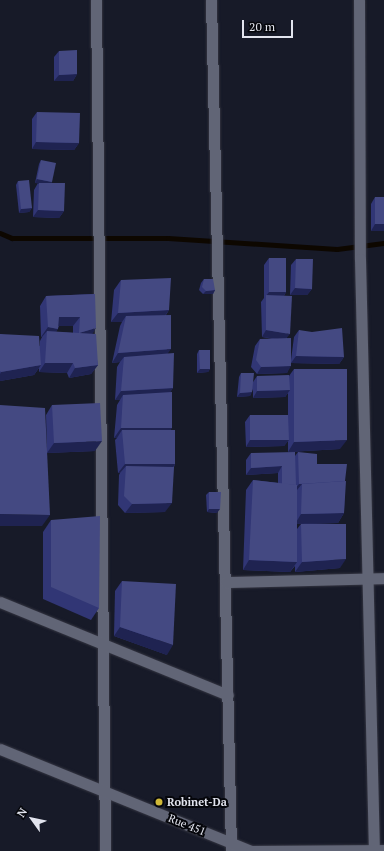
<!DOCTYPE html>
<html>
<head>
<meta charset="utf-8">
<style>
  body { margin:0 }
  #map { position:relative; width:384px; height:851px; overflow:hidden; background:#171a28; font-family:"PT Serif",serif }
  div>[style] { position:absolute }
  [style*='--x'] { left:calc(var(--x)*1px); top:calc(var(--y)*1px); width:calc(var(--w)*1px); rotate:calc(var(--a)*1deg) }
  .stream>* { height:5px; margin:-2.5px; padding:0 2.5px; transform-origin:2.5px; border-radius:2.5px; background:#0d0700 }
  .roads { filter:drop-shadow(0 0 1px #353642) drop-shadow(0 0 1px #353642) }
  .minor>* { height:11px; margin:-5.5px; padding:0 5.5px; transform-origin:5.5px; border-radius:5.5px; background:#616576 }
  .wall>* { inset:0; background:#313675 }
  .shaded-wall>* { inset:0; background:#1f2351 }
  .building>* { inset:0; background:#444982 }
  .dots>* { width:11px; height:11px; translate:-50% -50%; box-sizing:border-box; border:2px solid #05060b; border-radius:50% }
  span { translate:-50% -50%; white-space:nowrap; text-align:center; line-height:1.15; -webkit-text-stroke:4px #05060b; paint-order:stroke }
  .poi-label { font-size:11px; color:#e2e4ee; font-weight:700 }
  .left { translate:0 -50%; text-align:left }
  .street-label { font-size:11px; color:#e2e4ee }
  .north { position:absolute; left:12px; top:799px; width:40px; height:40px; -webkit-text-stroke:3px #05060b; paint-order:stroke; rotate:303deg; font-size:11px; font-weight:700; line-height:16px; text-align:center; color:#e2e4ee }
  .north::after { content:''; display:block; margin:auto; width:14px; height:18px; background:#e2e4ee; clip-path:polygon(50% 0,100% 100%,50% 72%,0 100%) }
  .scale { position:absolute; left:242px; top:20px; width:51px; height:18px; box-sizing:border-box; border:2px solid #e2e4ee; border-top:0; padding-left:5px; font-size:12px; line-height:14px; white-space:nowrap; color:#e2e4ee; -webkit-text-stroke:3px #05060b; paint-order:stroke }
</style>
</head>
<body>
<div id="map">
  <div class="stream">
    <i style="--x:0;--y:233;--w:13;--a:23"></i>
    <i style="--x:12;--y:238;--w:156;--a:0"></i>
    <i style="--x:168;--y:238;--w:169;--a:3.7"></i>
    <i style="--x:337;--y:249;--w:47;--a:-7.3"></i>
  </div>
  <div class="roads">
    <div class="minor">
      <i style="--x:96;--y:0;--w:851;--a:89.39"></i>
      <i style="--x:211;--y:0;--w:851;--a:88.65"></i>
      <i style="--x:359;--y:0;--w:259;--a:89.8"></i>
      <i style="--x:360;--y:259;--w:592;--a:88.65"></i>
      <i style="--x:225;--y:582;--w:159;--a:-1.4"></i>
      <i style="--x:0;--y:602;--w:246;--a:22.2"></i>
      <i style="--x:0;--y:749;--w:271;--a:22.1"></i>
      <i style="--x:251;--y:851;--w:133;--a:-0.4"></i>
    </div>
  </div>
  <div class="wall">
    <i style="clip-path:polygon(59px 51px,77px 74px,73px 81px,54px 81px,54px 57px)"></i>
    <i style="clip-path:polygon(37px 112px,79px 143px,74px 150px,32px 149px,32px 119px)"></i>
    <i style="clip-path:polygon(41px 160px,52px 182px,51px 183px,64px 211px,59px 218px,33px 217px,34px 190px,38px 183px,35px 183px,39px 164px)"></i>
    <i style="clip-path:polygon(18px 181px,32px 208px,29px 212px,19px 213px,16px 185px)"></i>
    <i style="clip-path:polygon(375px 197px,384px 231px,371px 231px,371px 204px)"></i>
    <i style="clip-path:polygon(269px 258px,286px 292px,284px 296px,287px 338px,291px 360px,294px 337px,299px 330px,344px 357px,339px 364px,291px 363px,287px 373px,257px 374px,251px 367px,255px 346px,260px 339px,273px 339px,262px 337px,261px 302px,264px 298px,264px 265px)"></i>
    <i style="clip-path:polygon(296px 259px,312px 289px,307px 295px,290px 295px,291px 265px)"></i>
    <i style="clip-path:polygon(204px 279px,215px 290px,213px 294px,203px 294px,199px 290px,201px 283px)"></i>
    <i style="clip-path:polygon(121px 280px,169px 310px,166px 315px,167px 354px,173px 388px,170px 392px,171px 430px,175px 464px,174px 467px,165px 512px,125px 513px,118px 505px,119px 475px,120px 473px,118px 473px,115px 440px,117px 438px,114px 438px,117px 405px,120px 400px,115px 400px,117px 367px,120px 362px,112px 363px,120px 326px,122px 322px,111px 322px,114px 290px)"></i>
    <i style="clip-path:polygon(evenodd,95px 294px,92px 334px,98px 365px,91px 374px,69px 378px,67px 373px,39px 372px,39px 368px,34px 375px,0 381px,0 334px,40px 346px,40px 341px,42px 337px,41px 337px,40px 306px,46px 296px,95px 294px,59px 326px,73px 326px,73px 333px,56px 332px,59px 326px)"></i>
    <i style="clip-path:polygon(199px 350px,210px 369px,208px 372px,197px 373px,197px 354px)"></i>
    <i style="clip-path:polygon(294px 369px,340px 449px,288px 452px,288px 441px,284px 446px,246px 447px,245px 422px,250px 415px,288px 415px,288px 393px,285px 397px,253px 398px,253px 389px,250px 396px,237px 397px,239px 377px,241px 373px,253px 382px,257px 376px,289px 376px)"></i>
    <i style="clip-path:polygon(52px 405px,95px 451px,47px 453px,46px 415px)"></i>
    <i style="clip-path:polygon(evenodd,298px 452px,317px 464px,345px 481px,344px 513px,338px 523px,306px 524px,340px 568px,295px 572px,295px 566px,290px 572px,243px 570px,246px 490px,253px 480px,278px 483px,278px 473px,246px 475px,246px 460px,251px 453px,295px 456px,298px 452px,297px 524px,301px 524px,297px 529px,297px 524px)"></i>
    <i style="clip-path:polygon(209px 492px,217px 513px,207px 512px,206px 495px)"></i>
    <i style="clip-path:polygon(51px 520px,99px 608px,91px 620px,43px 599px,43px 532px)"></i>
    <i style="clip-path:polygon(122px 581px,167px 655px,114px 636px,115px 591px)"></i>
  </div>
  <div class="shaded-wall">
    <i style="clip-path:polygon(77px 74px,73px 81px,54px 81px,59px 75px)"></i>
    <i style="clip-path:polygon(36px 142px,79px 143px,74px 150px,32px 149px)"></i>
    <i style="clip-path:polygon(37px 179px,52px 182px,49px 186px,35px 183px)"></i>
    <i style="clip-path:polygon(32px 208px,29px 212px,19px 213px,21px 209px)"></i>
    <i style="clip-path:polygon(38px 210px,64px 211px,59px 218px,33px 217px)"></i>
    <i style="clip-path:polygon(375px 224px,384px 224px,384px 231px,371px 231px)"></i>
    <i style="clip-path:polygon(295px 288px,312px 289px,307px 295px,290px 295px)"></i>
    <i style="clip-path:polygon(215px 290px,213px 294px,203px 294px,206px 291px)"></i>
    <i style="clip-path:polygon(269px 292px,286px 292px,282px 299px,266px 296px)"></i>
    <i style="clip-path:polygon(169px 310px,162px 320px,126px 316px,122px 322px,111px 322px,118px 313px)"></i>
    <i style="clip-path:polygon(59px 317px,80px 317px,73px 326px,52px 326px)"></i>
    <i style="clip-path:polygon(48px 327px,58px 329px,52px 338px,47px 331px,42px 337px,41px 337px)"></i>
    <i style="clip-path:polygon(96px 328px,90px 338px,79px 333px)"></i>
    <i style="clip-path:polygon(266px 330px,290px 334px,285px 340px,262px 337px)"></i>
    <i style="clip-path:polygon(171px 349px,164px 359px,124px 357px,120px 362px,112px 363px,118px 353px)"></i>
    <i style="clip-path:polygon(296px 356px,344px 357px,339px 364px,291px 363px)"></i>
    <i style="clip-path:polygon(45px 363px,73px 363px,67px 373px,39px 372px)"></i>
    <i style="clip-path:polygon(41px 365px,34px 375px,0 381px,0 374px,1px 372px)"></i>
    <i style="clip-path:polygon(98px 365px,91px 374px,69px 378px,75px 368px)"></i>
    <i style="clip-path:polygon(291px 366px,287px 373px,257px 374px,261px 367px)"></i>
    <i style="clip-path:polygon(200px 369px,210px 369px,208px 372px,197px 373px)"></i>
    <i style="clip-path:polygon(173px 388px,166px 398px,123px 395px,120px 400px,115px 400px,121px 391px)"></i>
    <i style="clip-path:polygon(290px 390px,285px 397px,253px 398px,257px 391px)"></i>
    <i style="clip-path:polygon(252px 392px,250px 396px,237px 397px,240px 393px)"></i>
    <i style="clip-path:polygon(121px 428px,172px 428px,166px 438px,122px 430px,117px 438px,114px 438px)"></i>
    <i style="clip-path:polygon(250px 440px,289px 440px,284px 446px,246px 447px)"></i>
    <i style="clip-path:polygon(347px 440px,340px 449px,288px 452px,294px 442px)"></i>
    <i style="clip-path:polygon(102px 441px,95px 451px,47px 453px,54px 443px)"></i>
    <i style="clip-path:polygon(125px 464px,175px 464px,169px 474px,126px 466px,120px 473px,118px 473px)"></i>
    <i style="clip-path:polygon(282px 466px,278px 473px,246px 475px,251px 468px)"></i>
    <i style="clip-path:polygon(345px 483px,302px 484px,297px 490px,294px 490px,299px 484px)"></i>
    <i style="clip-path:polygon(172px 503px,165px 512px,125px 513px,132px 504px)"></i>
    <i style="clip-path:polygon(209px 509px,220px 509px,217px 513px,207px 512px)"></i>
    <i style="clip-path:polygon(344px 513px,338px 523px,295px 524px,301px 514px)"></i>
    <i style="clip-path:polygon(0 514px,50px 515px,42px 526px,0 526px)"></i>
    <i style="clip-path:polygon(346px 559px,340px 568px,295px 572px,302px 562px)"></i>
    <i style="clip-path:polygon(249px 560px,297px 562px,290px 572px,243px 570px)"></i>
    <i style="clip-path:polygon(120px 627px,173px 645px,167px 655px,114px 636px)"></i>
  </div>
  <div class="building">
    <i style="clip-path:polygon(77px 50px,77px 74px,59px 75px,59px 51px)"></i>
    <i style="clip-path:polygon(37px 112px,80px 113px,79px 143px,36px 142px)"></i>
    <i style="clip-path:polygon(41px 160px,56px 163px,52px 182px,37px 179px)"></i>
    <i style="clip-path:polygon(29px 180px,32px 208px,21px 209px,18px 181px)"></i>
    <i style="clip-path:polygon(39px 183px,65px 183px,64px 211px,38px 210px)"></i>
    <i style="clip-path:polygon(375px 197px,384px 197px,384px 224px,375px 224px)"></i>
    <i style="clip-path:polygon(269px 258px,286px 258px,286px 292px,269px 292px)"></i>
    <i style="clip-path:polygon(296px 259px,313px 259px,312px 289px,295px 288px)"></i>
    <i style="clip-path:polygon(171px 278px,169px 310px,118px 313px,121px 280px)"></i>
    <i style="clip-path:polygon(204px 279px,213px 279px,215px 290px,206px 291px,202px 287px)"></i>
    <i style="clip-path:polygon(95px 294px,96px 328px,79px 333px,96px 334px,98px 365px,75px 368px,73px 363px,45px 363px,47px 331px,79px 333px,80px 317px,59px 317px,58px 329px,48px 327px,46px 296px)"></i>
    <i style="clip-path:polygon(266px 295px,292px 296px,290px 334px,266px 330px)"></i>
    <i style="clip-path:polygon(171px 315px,171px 349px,118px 353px,126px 316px)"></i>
    <i style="clip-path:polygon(342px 328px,344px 357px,296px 356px,299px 330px,312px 332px)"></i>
    <i style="clip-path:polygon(0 334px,39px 336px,41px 365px,1px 372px,0 371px)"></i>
    <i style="clip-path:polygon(291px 338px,291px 366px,261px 367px,256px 360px,260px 339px)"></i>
    <i style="clip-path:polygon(199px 350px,210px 350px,210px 369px,200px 369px)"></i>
    <i style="clip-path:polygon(174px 353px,173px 388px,121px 391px,124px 357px)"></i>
    <i style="clip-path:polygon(294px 369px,347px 369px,347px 440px,294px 442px)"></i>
    <i style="clip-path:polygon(241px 373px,254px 373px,252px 392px,240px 393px)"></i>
    <i style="clip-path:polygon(289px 375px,290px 390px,257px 391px,257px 376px)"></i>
    <i style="clip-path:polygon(172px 392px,172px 428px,121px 428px,123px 395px)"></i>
    <i style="clip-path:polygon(100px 403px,102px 441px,54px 443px,52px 405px)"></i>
    <i style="clip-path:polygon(0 405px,45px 408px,50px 515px,0 514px)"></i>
    <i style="clip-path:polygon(250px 415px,288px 415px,289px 440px,250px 440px)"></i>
    <i style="clip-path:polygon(122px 430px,175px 430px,175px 464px,125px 464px)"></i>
    <i style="clip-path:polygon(295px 452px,296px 485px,282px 484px,282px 466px,251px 468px,251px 453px)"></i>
    <i style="clip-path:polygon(298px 452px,317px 454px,317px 464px,347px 464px,345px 481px,299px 484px)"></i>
    <i style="clip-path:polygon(126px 466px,174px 467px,172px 503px,132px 504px,124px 496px)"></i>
    <i style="clip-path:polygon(253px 480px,297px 485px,297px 562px,249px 560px)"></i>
    <i style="clip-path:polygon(346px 481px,344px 513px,301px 514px,302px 484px)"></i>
    <i style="clip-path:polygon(209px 492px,221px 492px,220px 509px,209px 509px)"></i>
    <i style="clip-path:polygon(100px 516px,99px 608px,51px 587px,51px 520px)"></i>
    <i style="clip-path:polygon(301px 524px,346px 524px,346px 559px,302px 562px)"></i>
    <i style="clip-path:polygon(122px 581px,176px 584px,173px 645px,120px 627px)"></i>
  </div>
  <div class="dots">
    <i style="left:159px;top:802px;background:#d0b837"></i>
  </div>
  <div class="poi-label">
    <span class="left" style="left:167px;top:802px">Robinet-Da</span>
  </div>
  <div class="street-label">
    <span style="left:187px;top:825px;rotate:22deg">Rue 451</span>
  </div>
  <div class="north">N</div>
  <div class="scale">20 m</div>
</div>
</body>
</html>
